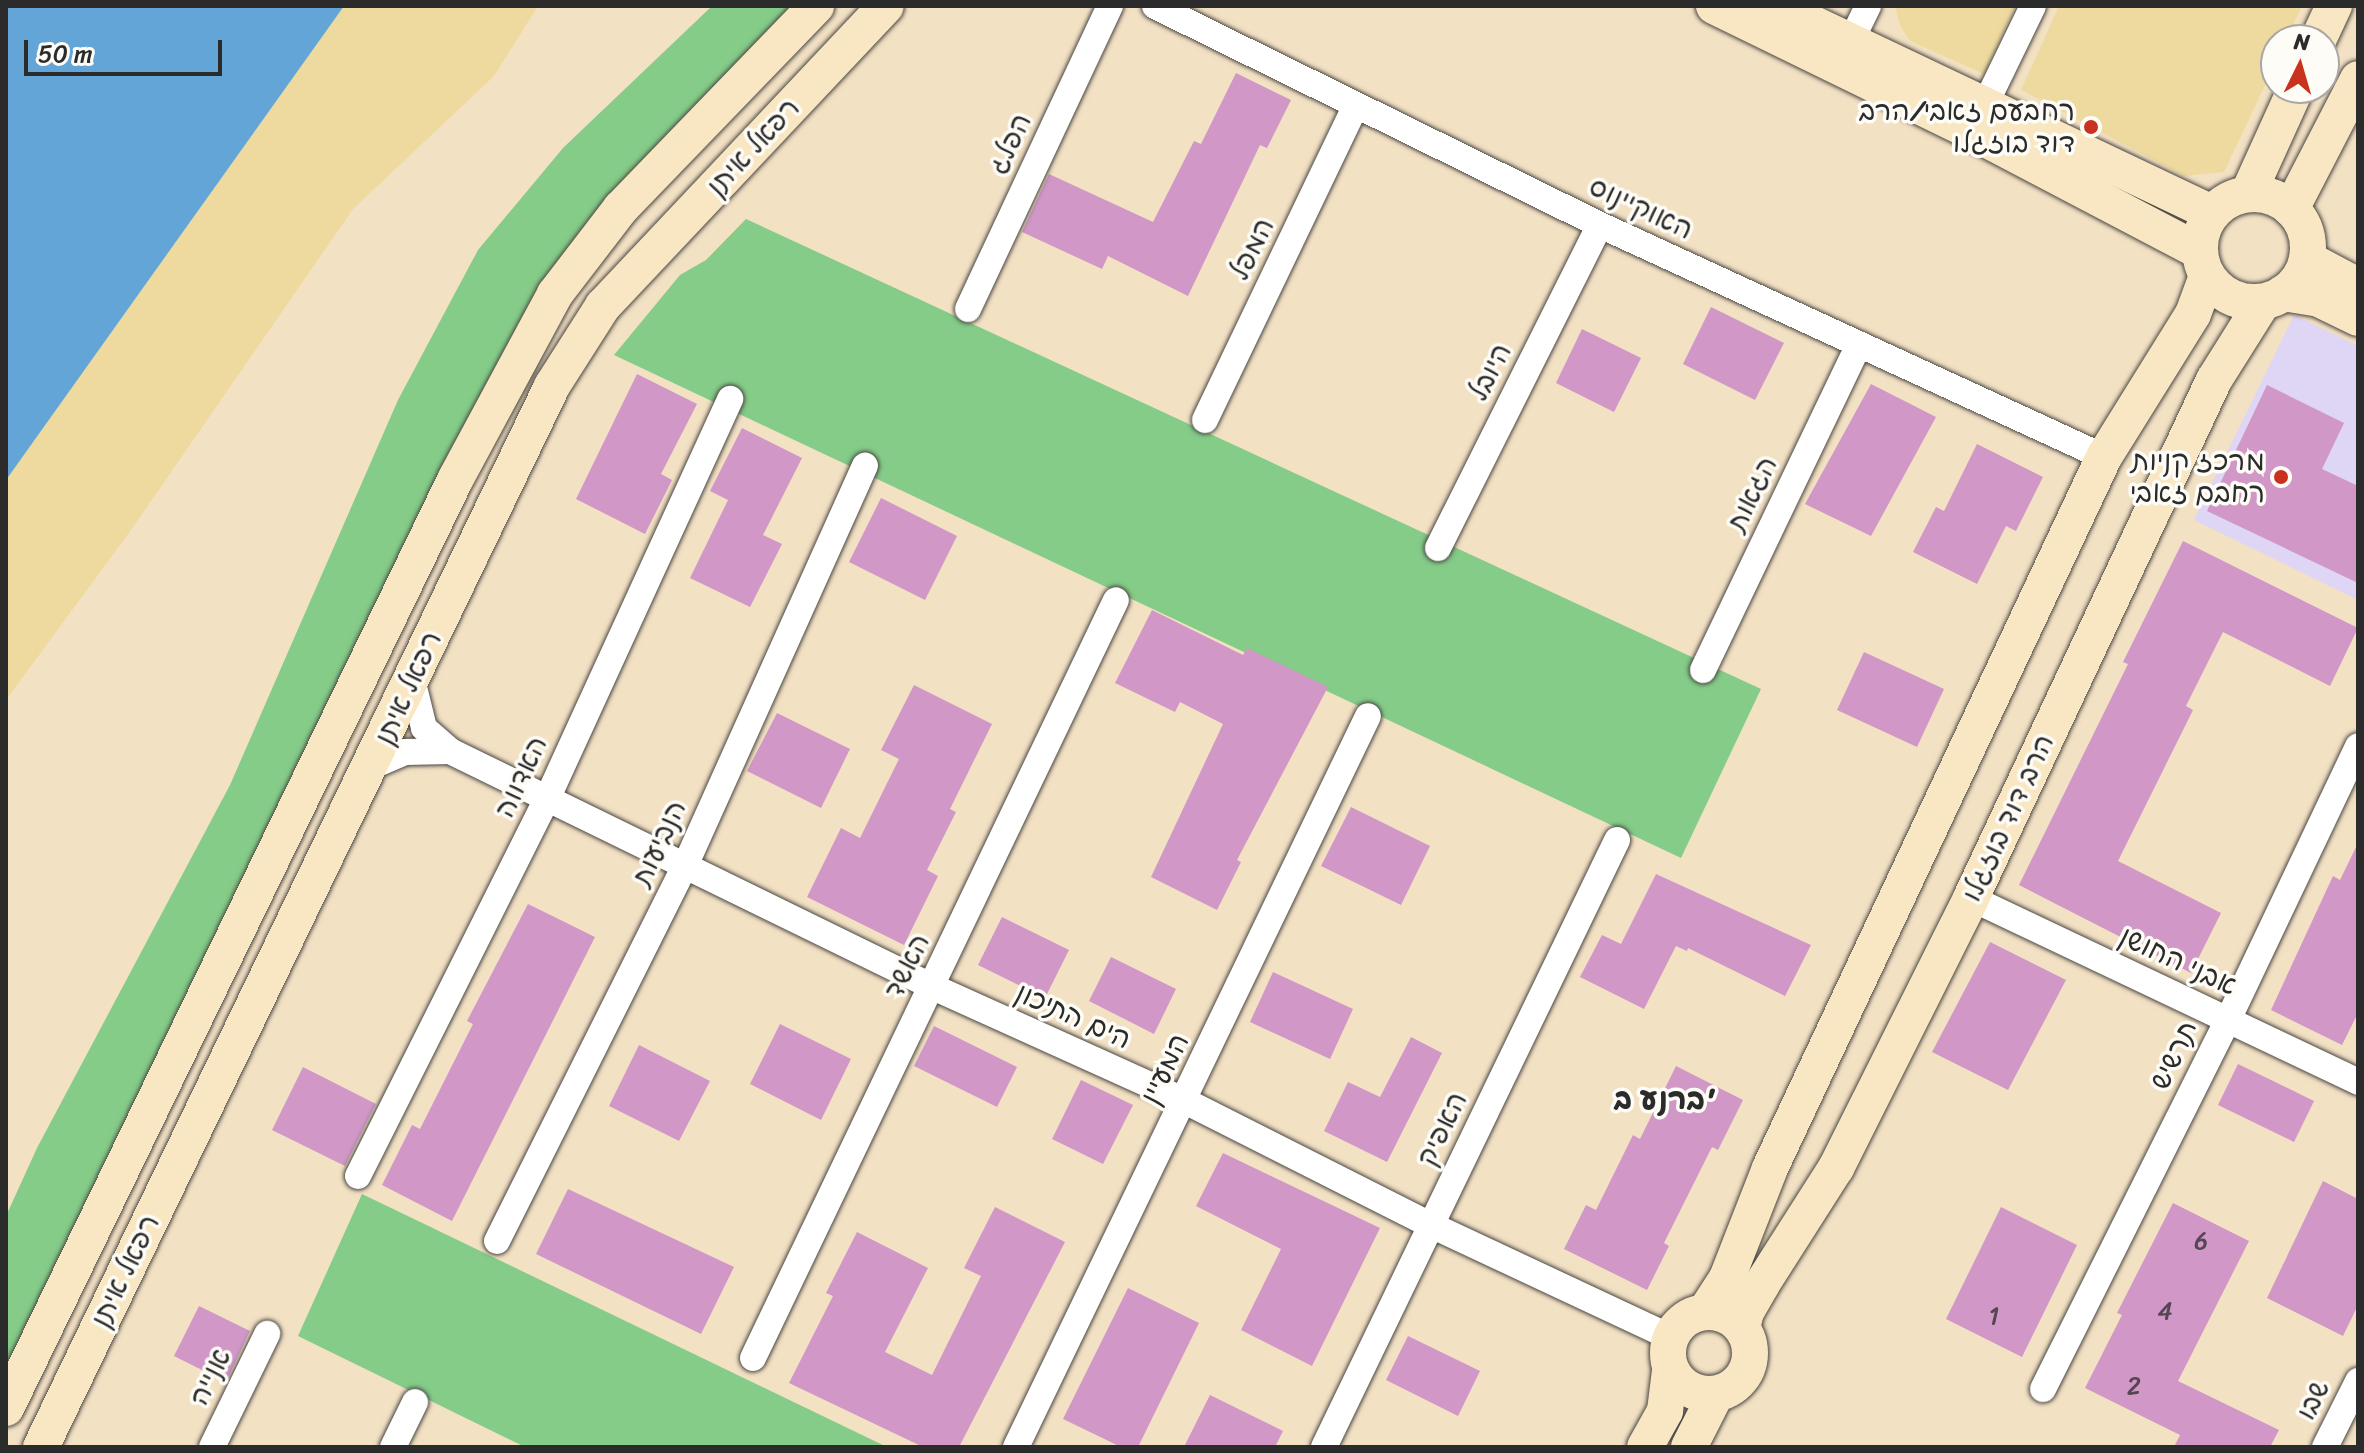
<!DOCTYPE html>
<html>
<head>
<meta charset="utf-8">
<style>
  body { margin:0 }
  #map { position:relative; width:2364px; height:1453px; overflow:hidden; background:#f3e1c4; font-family:Sriracha,"Playpen Sans Hebrew",sans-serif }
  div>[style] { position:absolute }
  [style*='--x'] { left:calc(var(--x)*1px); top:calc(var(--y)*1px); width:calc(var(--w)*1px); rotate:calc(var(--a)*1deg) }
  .built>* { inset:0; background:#dfd5f5 }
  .green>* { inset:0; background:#84cc88 }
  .sand>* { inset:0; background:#eeda9e }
  .water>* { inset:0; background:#64a5d8 }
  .building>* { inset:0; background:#d097c7 }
  .roads { filter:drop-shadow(0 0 2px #494642) drop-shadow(0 0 2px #494642) }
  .street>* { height:26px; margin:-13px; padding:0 13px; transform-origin:13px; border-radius:13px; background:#fff }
  .secondary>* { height:36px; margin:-18px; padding:0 18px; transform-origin:18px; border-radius:18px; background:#f9e7c3 }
  .secondary>.ring { margin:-18px; padding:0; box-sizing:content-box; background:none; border:36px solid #f9e7c3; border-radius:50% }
  .dots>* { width:22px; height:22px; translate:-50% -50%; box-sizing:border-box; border:4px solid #fdfcf7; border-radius:50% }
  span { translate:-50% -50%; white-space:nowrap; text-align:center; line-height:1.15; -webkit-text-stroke:7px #fdfcf7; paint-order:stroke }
  .number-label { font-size:24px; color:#544652 }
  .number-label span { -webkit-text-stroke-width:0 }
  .poi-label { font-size:28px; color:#2b2b2b }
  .right { translate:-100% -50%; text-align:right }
  .street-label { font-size:28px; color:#2b2b2b }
  .neighbourhood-label { font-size:30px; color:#2b2b2b; font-weight:700 }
  .frame { position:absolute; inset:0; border:8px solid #2b2b2b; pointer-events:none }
  .north { position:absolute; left:2260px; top:24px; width:80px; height:80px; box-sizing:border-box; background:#fdfcf7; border:2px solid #a9a8a5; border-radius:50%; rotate:5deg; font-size:22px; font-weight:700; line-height:32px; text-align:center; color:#2b2b2b }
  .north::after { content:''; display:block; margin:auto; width:28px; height:36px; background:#c8321e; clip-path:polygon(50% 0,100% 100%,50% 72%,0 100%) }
  .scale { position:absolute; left:24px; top:40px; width:198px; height:36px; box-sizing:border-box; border:4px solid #2b2b2b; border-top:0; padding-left:10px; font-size:24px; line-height:28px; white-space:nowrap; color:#2b2b2b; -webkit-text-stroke:6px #fdfcf7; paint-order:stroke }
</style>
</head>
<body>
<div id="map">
  <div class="built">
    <i style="clip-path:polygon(2294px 315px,2358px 346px,2358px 600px,2194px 520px)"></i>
  </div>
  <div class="green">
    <i style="clip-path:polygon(712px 6px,801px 6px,600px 224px,6px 1389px,6px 1216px,37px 1148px,230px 785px,398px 400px,478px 250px,563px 148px)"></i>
    <i style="clip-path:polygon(746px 219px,1761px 689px,1681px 858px,614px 355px,680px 275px,706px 260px)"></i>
    <i style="clip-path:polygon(362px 1194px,887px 1447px,525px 1447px,298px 1336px)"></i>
  </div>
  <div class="sand">
    <i style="clip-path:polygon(322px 6px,538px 6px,494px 76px,353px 209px,131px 530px,6px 700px,6px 466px)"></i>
    <i style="clip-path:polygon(1895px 6px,2015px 6px,1984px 74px,1910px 41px,1900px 25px)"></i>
    <i style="clip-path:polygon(2059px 6px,2302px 6px,2286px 40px,2276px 40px,2276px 62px,2224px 172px,2184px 176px,2021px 90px)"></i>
  </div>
  <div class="water">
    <i style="clip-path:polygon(6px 6px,344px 6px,6px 480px)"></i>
  </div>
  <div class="building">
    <i style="clip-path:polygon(1236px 73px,1291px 100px,1267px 148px,1260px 145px,1188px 296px,1108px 256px,1102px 269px,1022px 232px,1049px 174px,1153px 222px,1194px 141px,1201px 144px)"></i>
    <i style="clip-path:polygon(1711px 307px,1784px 343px,1755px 400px,1683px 364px)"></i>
    <i style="clip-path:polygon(1582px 329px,1641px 358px,1614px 412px,1556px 383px)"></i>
    <i style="clip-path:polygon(637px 374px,697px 404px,661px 474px,672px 480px,645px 534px,576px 499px)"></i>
    <i style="clip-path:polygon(1871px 384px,1936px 417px,1871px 536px,1805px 504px)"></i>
    <i style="clip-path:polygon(2267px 385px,2344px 423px,2322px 469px,2358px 486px,2358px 583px,2207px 511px)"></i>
    <i style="clip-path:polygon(742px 428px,802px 458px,763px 535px,782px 544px,750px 607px,690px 578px,728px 500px,710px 491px)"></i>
    <i style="clip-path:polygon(1977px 444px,2043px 477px,2016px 531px,2006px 526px,1977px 584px,1913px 552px,1936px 507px,1944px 511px)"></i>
    <i style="clip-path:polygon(881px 498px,957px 536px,925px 600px,849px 562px)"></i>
    <i style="clip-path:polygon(2183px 541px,2358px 628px,2330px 686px,2223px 632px,2186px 706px,2193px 710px,2118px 861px,2221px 913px,2191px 973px,2019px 885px,2128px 664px,2123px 662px)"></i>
    <i style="clip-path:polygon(1152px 610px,1243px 655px,1247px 648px,1328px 687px,1237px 860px,1241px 862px,1217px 910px,1151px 877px,1223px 724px,1180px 702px,1175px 712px,1115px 683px)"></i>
    <i style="clip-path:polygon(1864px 652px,1944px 689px,1917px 747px,1837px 710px)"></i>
    <i style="clip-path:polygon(914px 685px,992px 724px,950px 809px,956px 812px,927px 870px,938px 876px,904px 945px,807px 897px,841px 828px,860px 838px,899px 759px,881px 750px)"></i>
    <i style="clip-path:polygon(777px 713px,850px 749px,821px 808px,747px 771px)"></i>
    <i style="clip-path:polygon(1351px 807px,1430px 846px,1401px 905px,1321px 866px)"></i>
    <i style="clip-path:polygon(2358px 843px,2358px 1013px,2342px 1045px,2271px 1010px,2333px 876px,2340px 880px)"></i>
    <i style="clip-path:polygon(1656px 874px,1811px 945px,1785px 996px,1688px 948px,1687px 951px,1676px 946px,1644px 1009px,1580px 977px,1602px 935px,1621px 944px)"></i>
    <i style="clip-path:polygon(528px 904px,595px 937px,452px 1221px,382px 1185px,412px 1125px,420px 1129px,473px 1024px,467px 1021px)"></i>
    <i style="clip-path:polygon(1002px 917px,1069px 950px,1045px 998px,978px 965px)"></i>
    <i style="clip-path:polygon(1990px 942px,2066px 980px,2008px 1090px,1932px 1052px)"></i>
    <i style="clip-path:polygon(1111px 957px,1176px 989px,1154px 1034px,1089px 1001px)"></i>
    <i style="clip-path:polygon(1273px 972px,1353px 1009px,1330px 1059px,1250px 1022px)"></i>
    <i style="clip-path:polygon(780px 1024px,851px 1059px,821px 1120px,750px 1084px)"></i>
    <i style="clip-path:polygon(934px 1026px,1017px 1067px,997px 1107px,914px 1066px)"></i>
    <i style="clip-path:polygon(1411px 1037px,1442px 1053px,1387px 1162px,1324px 1131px,1348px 1082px,1380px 1097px)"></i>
    <i style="clip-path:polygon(639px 1045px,710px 1081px,679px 1141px,609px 1106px)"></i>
    <i style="clip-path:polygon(2238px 1064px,2314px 1101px,2294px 1142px,2218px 1105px)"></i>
    <i style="clip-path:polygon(1676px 1066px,1743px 1100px,1718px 1150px,1712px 1147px,1664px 1243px,1669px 1246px,1647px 1290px,1564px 1249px,1586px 1205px,1596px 1210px,1633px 1135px,1640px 1139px)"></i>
    <i style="clip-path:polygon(303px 1067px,376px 1104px,345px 1166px,272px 1130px)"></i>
    <i style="clip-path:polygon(1081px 1080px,1133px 1105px,1103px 1164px,1052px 1139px)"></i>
    <i style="clip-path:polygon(1223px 1153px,1380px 1228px,1312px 1366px,1241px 1330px,1281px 1249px,1196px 1206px)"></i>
    <i style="clip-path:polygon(2323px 1181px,2358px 1199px,2358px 1305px,2343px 1336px,2267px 1298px)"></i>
    <i style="clip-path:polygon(568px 1189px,734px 1267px,701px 1334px,536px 1254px)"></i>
    <i style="clip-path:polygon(2173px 1203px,2249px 1241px,2178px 1381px,2279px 1430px,2270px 1447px,2174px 1447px,2180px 1435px,2085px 1388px,2122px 1315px,2117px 1313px)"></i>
    <i style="clip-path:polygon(995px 1207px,1065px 1242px,959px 1447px,923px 1447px,789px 1383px,833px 1296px,826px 1293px,857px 1232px,928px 1268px,885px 1352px,932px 1375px,981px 1276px,964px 1268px)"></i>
    <i style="clip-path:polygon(2001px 1207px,2077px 1245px,2022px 1357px,1946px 1319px)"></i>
    <i style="clip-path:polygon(1128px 1288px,1199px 1323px,1138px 1447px,1121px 1447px,1063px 1419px)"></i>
    <i style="clip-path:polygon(199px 1306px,250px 1331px,226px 1382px,174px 1356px)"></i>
    <i style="clip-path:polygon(1408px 1336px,1480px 1371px,1458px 1416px,1386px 1380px)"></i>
    <i style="clip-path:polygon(1210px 1395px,1283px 1431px,1275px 1447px,1184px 1447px)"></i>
  </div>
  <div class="roads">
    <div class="street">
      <i style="--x:1155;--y:6;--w:496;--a:26.2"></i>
      <i style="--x:1600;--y:225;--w:555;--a:24.72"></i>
      <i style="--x:1851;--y:41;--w:39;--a:-64"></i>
      <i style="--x:1984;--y:107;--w:112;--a:-64.1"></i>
      <i style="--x:968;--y:309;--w:335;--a:-64.9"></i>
      <i style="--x:1205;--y:420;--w:349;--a:-64.4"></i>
      <i style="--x:1438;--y:548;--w:361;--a:-63.4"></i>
      <i style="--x:1703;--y:670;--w:361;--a:-64.4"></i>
      <i style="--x:412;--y:679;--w:50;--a:76.2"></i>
      <i style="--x:424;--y:728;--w:35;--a:41"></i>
      <i style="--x:450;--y:751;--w:538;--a:26.04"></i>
      <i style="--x:933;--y:987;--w:277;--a:24.3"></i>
      <i style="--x:1185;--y:1101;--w:275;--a:26.8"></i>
      <i style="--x:1431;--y:1225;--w:264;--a:25.1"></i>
      <i style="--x:370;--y:767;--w:38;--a:-23"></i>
      <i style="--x:405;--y:752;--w:45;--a:-1.3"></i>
      <i style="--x:1971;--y:898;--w:429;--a:25.4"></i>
      <i style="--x:358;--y:1176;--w:424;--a:-63.4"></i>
      <i style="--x:548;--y:797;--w:438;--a:-65.4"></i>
      <i style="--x:497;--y:1241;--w:419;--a:-63.4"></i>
      <i style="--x:685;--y:866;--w:439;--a:-65.8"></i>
      <i style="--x:753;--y:1358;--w:840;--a:-64.41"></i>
      <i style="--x:2043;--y:1389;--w:413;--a:-63.4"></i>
      <i style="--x:2228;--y:1020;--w:303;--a:-64.6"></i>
      <i style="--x:212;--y:1447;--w:126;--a:-64"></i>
      <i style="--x:393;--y:1447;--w:50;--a:-63.9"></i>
      <i style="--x:1016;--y:1447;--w:811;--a:-64.29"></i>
      <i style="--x:1324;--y:1447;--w:674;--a:-64.23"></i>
      <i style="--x:2325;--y:1447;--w:74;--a:-63.4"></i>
    </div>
    <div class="secondary">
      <i style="--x:1714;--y:6;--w:296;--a:26"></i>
      <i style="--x:1980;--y:136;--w:247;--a:27.7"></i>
      <i style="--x:1776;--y:6;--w:483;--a:25.4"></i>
      <i style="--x:2318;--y:40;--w:38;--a:-65"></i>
      <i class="ring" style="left:2200px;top:194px;width:72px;height:72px"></i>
      <i style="--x:2248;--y:194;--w:116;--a:-65.6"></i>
      <i style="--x:2291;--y:209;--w:146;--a:-62.7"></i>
      <i style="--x:2307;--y:259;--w:58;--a:27.9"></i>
      <i style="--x:2283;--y:293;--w:36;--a:9"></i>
      <i style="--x:2319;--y:299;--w:43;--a:26"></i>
      <i class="ring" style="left:1668px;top:1312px;width:46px;height:46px"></i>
      <i style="--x:1705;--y:1312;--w:40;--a:-57.1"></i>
      <i style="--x:1727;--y:1278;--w:118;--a:-68.6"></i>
      <i style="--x:1770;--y:1168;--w:786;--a:-64.84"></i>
      <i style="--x:2104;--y:457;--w:168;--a:-58.1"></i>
      <i style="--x:2193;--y:314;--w:40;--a:-69.8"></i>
      <i style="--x:1742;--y:1328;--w:16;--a:-76"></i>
      <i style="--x:1746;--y:1312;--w:32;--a:-60"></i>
      <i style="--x:1762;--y:1284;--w:138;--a:-57.5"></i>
      <i style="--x:1836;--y:1168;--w:302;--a:-63.4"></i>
      <i style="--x:1971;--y:898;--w:572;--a:-64.87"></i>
      <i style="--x:2214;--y:380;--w:92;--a:-57.9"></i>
      <i style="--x:6;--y:1408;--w:1033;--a:-64.18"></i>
      <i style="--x:456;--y:478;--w:209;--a:-61.7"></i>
      <i style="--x:555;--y:294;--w:108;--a:-52.5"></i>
      <i style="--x:621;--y:208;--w:281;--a:-46"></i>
      <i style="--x:41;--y:1447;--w:1178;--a:-64.28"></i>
      <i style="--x:552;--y:386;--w:95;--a:-57.5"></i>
      <i style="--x:603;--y:306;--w:412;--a:-46.7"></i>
      <i style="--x:1645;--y:1447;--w:41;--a:-60.9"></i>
      <i style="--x:1665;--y:1411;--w:40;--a:-82.9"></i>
      <i style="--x:1689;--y:1447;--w:59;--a:-63"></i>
    </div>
  </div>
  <div class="dots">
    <i style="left:2091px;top:127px;background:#c8321e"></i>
    <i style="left:2281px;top:477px;background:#c8321e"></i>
  </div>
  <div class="number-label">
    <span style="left:2201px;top:1242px">6</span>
    <span style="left:2165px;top:1312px">4</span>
    <span style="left:1994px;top:1317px">1</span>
    <span style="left:2134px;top:1387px">2</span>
  </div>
  <div class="poi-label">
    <span class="right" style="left:2075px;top:127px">רחבעם זאבי/הרב<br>דוד בוזגלו</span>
    <span class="right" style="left:2265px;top:477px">מרכז קניות<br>רחבם זאבי</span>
  </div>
  <div class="street-label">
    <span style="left:1010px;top:144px;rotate:-65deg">הפלג</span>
    <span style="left:753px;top:147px;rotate:-47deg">רפאל איתן</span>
    <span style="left:1641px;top:208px;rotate:25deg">האוקיינוס</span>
    <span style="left:1252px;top:249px;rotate:-64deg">המפל</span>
    <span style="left:1490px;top:372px;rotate:-63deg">היובל</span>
    <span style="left:1752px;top:494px;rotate:-64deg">הגאות</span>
    <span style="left:408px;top:688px;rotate:-65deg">רפאל איתן</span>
    <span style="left:521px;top:777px;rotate:-65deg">האדווה</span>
    <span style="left:2008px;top:818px;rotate:-65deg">הרב דוד בוזגלו</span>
    <span style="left:659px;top:843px;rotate:-65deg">הנביעות</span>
    <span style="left:2178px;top:961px;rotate:25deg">אבני החושן</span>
    <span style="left:907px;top:966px;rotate:-64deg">האשד</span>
    <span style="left:1073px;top:1016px;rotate:24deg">הים התיכון</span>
    <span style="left:2174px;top:1055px;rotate:-64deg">תרשיש</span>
    <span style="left:1165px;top:1069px;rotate:-64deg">המעיין</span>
    <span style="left:1442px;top:1129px;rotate:-64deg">האפיק</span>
    <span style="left:125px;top:1271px;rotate:-64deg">רפאל איתן</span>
    <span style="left:210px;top:1377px;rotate:-64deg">אנייה</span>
    <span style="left:2313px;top:1400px;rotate:-63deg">שבו</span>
  </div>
  <div class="neighbourhood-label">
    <span style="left:1665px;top:1099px">ברנע ב'</span>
  </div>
  <div class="frame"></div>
  <div class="north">N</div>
  <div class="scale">50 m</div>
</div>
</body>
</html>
